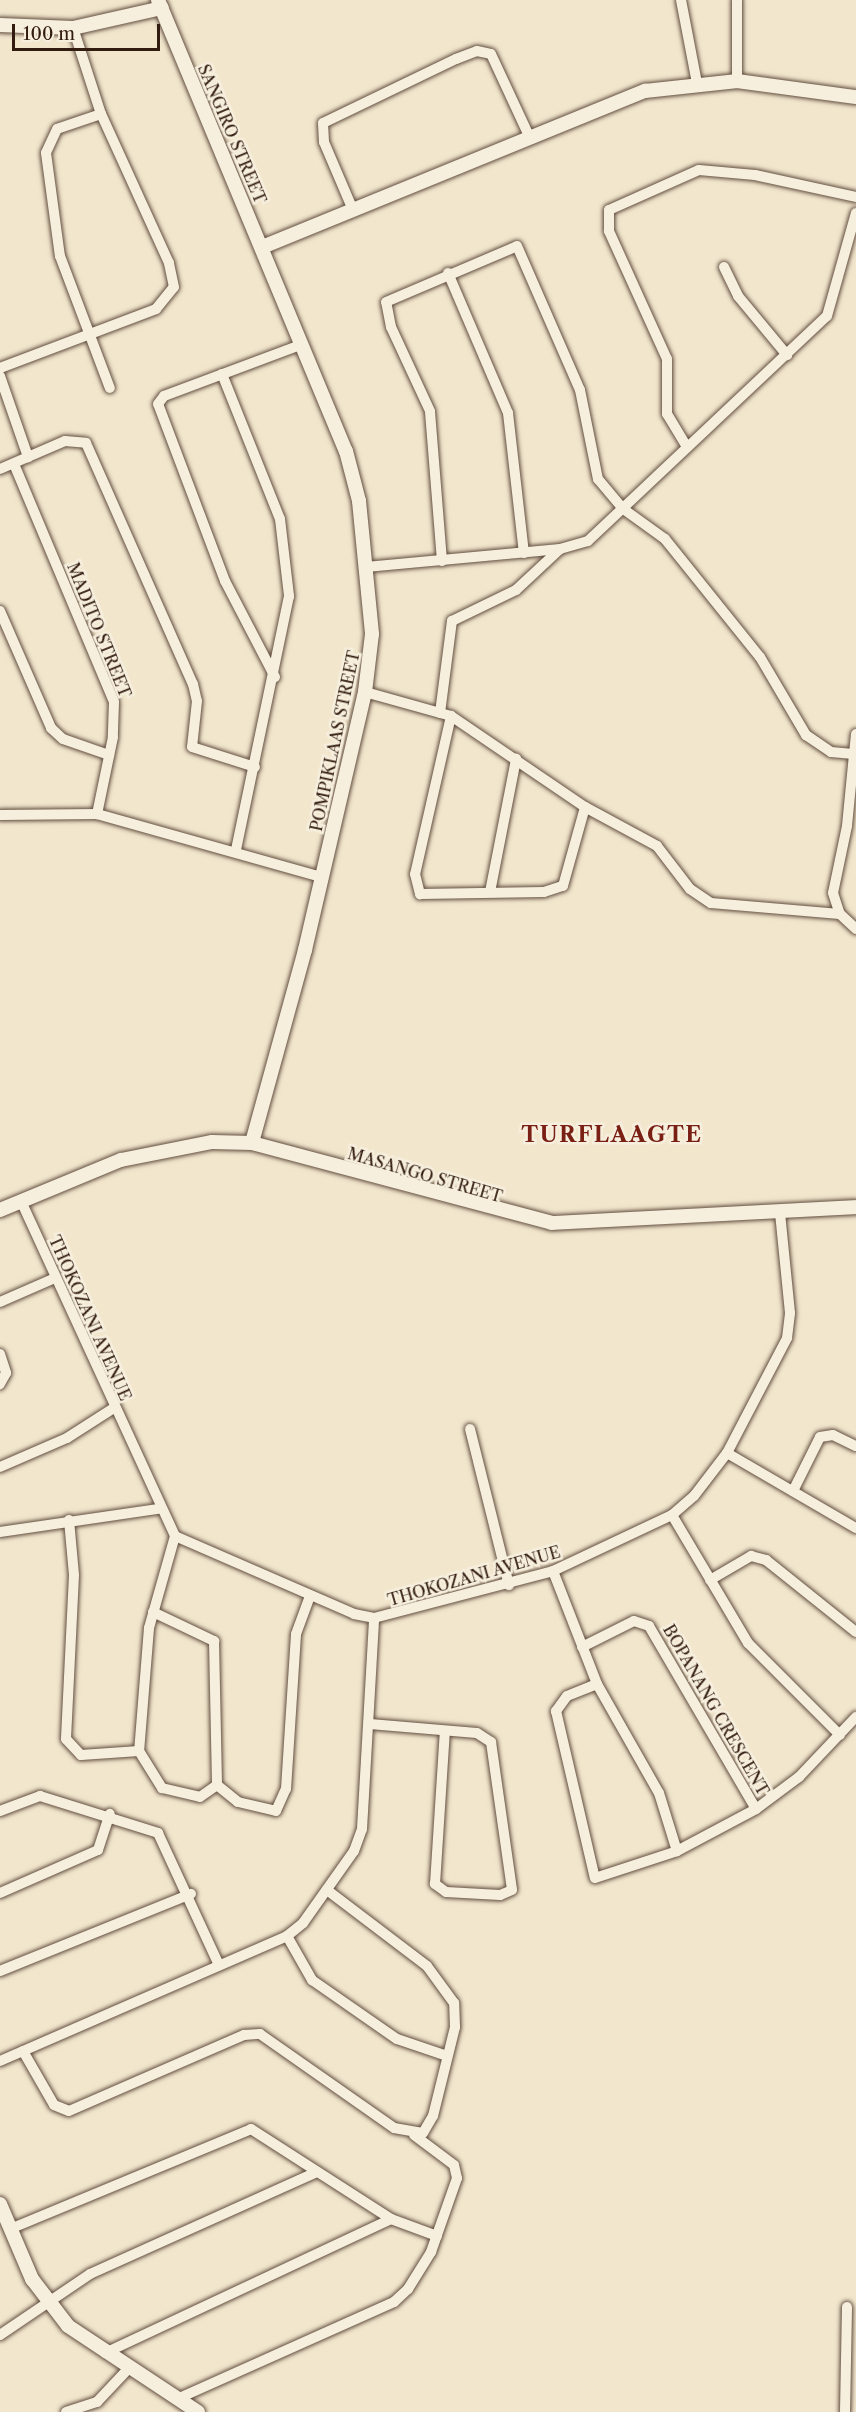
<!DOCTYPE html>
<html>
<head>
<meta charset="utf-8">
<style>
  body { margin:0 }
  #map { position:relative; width:856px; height:2412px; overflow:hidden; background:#f2e6cd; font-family:"Libre Caslon Text",serif }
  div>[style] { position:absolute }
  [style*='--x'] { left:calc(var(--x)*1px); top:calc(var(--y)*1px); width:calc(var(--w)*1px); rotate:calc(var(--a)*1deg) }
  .roads { filter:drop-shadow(0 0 2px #624e3f) drop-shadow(0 0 2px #624e3f) }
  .minor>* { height:10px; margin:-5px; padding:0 5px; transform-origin:5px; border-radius:5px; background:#f7efde }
  .tertiary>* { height:14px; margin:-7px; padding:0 7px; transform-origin:7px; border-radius:7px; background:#f7efde }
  span { translate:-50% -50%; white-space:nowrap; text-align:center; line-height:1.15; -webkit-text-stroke:5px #f7efde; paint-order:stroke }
  .street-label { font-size:16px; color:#321c10 }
  .district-label { font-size:22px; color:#7a1f14; font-weight:700; letter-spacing:1.5px }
  .scale { position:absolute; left:12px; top:24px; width:148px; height:27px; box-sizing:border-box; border:3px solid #321c10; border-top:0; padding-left:8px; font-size:18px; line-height:21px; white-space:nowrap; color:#321c10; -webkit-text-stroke:4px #f7efde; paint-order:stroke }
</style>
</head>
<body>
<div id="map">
  <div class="roads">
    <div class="minor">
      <i style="--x:681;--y:0;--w:85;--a:79.1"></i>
      <i style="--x:737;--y:81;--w:81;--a:-90"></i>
      <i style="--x:101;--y:114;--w:46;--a:161.2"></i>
      <i style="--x:57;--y:129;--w:26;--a:115"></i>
      <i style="--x:46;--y:153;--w:104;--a:82.3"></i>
      <i style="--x:60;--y:256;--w:141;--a:69.3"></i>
      <i style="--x:353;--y:210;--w:74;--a:-113.1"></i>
      <i style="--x:324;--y:142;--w:19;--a:-93"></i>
      <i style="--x:323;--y:123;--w:148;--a:-25.7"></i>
      <i style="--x:456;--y:59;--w:22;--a:-21"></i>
      <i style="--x:477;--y:51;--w:14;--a:12"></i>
      <i style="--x:491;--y:54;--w:90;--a:65.1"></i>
      <i style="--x:724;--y:267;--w:32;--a:64"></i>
      <i style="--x:738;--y:296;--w:77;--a:50.3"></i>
      <i style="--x:448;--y:273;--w:152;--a:66.8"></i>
      <i style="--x:508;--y:413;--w:141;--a:83.5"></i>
      <i style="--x:0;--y:368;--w:167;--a:-20.7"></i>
      <i style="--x:156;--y:309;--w:28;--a:-51"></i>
      <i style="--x:174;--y:287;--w:25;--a:-102"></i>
      <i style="--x:169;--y:263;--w:164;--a:-114.5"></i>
      <i style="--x:101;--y:114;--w:90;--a:-108"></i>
      <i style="--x:222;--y:374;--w:156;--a:68.2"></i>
      <i style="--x:280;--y:519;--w:78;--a:83.3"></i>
      <i style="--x:289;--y:596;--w:259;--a:101.8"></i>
      <i style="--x:0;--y:376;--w:86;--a:70.9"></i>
      <i style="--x:687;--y:447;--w:39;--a:-121"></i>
      <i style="--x:667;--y:414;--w:55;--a:-90"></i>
      <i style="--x:667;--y:359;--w:141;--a:-114.4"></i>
      <i style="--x:609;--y:231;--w:21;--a:-90"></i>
      <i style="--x:609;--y:210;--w:98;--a:-24"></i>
      <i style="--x:699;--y:170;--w:56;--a:5.1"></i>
      <i style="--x:755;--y:175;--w:103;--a:12.3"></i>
      <i style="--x:14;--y:464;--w:258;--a:67.2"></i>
      <i style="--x:114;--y:702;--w:35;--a:92"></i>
      <i style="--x:113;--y:737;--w:79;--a:101.7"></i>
      <i style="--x:0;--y:469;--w:71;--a:-23.3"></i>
      <i style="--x:65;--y:441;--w:21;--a:5"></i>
      <i style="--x:86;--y:443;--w:264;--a:66.1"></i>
      <i style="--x:193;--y:684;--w:17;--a:77"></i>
      <i style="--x:197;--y:701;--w:46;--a:96.2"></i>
      <i style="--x:192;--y:747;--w:66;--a:17.6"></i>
      <i style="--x:442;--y:561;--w:150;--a:-94.6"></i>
      <i style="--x:430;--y:411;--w:93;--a:-114.9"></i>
      <i style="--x:391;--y:327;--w:25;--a:-101"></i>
      <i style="--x:386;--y:302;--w:142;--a:-23.1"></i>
      <i style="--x:517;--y:246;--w:157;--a:66.4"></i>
      <i style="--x:580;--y:390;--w:91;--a:78.6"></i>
      <i style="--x:598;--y:479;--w:38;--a:50"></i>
      <i style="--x:622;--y:508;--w:53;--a:35.8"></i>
      <i style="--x:665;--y:539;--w:151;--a:51.2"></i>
      <i style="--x:760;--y:657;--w:91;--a:59.5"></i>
      <i style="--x:806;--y:735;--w:30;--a:34"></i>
      <i style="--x:831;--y:752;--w:25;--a:5"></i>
      <i style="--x:366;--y:567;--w:195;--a:-5.3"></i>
      <i style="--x:560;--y:549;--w:29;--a:-16"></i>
      <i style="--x:588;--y:541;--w:328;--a:-43.3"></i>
      <i style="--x:827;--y:316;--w:107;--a:-74.3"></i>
      <i style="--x:0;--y:611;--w:128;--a:66.4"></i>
      <i style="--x:51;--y:728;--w:16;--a:43"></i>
      <i style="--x:63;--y:739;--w:49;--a:19.2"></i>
      <i style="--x:275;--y:677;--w:108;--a:-117.5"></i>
      <i style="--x:225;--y:581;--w:189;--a:-110.7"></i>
      <i style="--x:158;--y:404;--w:10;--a:-53"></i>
      <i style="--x:164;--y:396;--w:148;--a:-20.5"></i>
      <i style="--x:365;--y:692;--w:89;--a:15.6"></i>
      <i style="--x:451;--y:716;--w:162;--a:34.2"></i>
      <i style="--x:585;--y:807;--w:82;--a:28.4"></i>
      <i style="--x:657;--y:846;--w:54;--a:52.5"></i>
      <i style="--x:690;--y:889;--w:25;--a:34"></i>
      <i style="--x:711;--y:903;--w:129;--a:4.9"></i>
      <i style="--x:440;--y:713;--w:93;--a:-82.6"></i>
      <i style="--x:452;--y:621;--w:71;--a:-25.8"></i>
      <i style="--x:516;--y:590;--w:60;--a:-43"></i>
      <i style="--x:451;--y:716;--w:162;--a:102.8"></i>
      <i style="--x:415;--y:874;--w:21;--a:76"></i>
      <i style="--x:420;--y:894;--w:124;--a:-0.9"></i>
      <i style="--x:544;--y:892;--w:20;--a:-18"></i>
      <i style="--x:563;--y:886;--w:82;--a:-74.4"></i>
      <i style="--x:856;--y:734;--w:92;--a:95.6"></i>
      <i style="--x:847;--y:826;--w:68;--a:101.8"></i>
      <i style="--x:833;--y:893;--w:22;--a:72"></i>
      <i style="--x:840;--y:914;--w:22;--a:43"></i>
      <i style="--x:0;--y:815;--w:97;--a:-0.6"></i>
      <i style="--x:97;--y:814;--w:233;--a:15.7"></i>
      <i style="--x:490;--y:892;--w:136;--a:-78.9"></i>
      <i style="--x:21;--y:1201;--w:369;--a:65.3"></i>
      <i style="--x:175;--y:1536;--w:195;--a:23.5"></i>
      <i style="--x:354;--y:1614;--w:20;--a:11"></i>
      <i style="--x:374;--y:1618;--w:185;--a:-14.7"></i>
      <i style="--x:553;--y:1571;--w:132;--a:-25.2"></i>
      <i style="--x:672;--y:1515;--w:29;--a:-41"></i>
      <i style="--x:694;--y:1496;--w:54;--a:-52.5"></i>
      <i style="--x:727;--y:1453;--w:130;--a:-62.4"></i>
      <i style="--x:787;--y:1338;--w:25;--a:-83"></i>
      <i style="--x:790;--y:1313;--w:101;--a:-95.7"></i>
      <i style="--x:0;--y:1302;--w:60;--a:-23.6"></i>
      <i style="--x:0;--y:1354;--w:20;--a:72"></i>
      <i style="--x:6;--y:1373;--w:13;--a:119"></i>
      <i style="--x:470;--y:1429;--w:161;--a:76"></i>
      <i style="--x:727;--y:1453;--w:149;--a:30.2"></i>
      <i style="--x:0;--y:1467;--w:73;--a:-23.4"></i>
      <i style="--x:67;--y:1438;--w:56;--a:-32.6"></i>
      <i style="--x:793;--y:1491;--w:60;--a:-63.4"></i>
      <i style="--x:820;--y:1437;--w:13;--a:-9"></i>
      <i style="--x:833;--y:1435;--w:25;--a:26"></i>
      <i style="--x:672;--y:1515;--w:149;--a:59.3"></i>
      <i style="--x:748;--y:1643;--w:130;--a:45"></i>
      <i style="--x:69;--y:1520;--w:55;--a:84.8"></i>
      <i style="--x:74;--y:1575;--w:164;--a:92.8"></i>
      <i style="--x:66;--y:1739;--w:22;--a:47"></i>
      <i style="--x:81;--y:1755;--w:58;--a:-3.9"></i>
      <i style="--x:0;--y:1532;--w:160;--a:-8.3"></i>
      <i style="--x:175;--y:1536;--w:96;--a:105.8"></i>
      <i style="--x:149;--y:1628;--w:123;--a:94.6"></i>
      <i style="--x:139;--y:1751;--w:44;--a:58.1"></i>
      <i style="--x:162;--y:1788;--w:39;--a:13"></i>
      <i style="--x:200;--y:1797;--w:21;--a:-35"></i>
      <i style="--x:553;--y:1571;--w:121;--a:68.7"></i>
      <i style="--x:597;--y:1684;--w:125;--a:60.4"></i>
      <i style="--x:659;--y:1793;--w:61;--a:72.8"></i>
      <i style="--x:710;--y:1580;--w:48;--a:-30.3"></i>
      <i style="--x:751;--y:1556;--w:16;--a:15"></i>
      <i style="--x:766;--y:1560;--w:115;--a:38.7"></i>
      <i style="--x:153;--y:1612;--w:68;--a:25.4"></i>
      <i style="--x:214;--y:1641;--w:144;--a:88.8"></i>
      <i style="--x:217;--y:1785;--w:27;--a:39"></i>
      <i style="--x:238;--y:1802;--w:39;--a:13"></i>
      <i style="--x:276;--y:1811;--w:24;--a:-66"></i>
      <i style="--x:286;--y:1789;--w:155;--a:-86.3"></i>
      <i style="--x:296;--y:1634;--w:40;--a:-69.8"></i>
      <i style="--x:582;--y:1647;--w:58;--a:-26.6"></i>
      <i style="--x:634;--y:1621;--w:16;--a:18"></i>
      <i style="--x:649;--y:1626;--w:212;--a:59.7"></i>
      <i style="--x:597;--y:1684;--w:32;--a:158"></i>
      <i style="--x:567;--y:1696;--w:19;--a:126"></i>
      <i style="--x:556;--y:1711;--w:171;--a:76.9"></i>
      <i style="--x:595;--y:1878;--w:86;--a:-18.2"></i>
      <i style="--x:677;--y:1851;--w:89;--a:-28"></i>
      <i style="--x:756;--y:1809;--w:54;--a:-36.7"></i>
      <i style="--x:799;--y:1777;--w:83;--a:-46.5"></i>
      <i style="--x:370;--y:1724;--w:107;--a:4.8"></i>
      <i style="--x:477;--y:1733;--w:17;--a:33"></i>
      <i style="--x:491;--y:1742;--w:149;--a:81.9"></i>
      <i style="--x:512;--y:1890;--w:13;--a:157"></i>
      <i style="--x:500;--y:1895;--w:54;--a:-176.8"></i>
      <i style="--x:446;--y:1892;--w:14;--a:-144"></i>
      <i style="--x:435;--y:1884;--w:153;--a:-86.3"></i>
      <i style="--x:0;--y:1811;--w:43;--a:-20.6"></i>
      <i style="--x:40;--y:1796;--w:124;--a:17.4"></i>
      <i style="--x:158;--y:1833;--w:143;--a:65.2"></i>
      <i style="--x:0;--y:1893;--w:107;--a:-23.7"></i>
      <i style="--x:98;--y:1850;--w:38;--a:-72"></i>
      <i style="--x:287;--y:1936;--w:51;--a:60.4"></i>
      <i style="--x:312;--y:1980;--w:103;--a:34.8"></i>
      <i style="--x:397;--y:2039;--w:53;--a:18.8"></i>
      <i style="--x:0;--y:1971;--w:206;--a:-22"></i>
      <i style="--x:23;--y:2051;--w:62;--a:60.1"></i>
      <i style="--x:54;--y:2105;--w:16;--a:22"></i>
      <i style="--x:69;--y:2111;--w:191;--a:-23.5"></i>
      <i style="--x:244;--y:2035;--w:16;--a:-4"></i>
      <i style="--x:260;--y:2034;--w:164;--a:35"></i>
      <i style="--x:394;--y:2128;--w:29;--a:10"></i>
      <i style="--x:423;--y:2133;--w:20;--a:-60"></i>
      <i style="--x:433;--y:2116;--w:92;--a:-76.1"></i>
      <i style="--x:455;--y:2027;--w:24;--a:-92"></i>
      <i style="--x:454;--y:2003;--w:46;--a:-126.1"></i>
      <i style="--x:427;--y:1966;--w:126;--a:-142.8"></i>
      <i style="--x:0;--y:2061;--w:313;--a:-23.5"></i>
      <i style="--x:287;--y:1936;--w:21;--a:-39"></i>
      <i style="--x:303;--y:1923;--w:88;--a:-54.7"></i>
      <i style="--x:354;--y:1851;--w:23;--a:-70"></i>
      <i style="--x:362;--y:1829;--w:211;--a:-86.7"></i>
      <i style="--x:10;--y:2229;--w:261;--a:-22.5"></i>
      <i style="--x:251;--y:2129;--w:166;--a:32.7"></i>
      <i style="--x:391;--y:2219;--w:49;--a:20.3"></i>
      <i style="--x:0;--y:2335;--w:109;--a:-34.1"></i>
      <i style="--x:90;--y:2274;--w:249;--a:-24.2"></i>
      <i style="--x:105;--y:2353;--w:316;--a:-25.1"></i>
      <i style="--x:177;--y:2399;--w:238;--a:-24.1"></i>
      <i style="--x:394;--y:2302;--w:19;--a:-43"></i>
      <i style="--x:408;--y:2289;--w:44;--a:-58.1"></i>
      <i style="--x:431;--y:2252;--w:78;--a:-70.6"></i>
      <i style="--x:457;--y:2178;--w:13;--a:-103"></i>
      <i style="--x:454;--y:2165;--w:50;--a:-143.1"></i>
      <i style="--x:66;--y:2412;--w:33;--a:-18"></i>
      <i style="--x:97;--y:2402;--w:47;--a:-46.7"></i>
      <i style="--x:845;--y:2412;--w:105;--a:-88.9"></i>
    </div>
    <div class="tertiary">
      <i style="--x:158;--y:0;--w:489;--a:67.4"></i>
      <i style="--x:346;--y:451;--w:52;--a:75.4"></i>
      <i style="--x:359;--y:501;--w:134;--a:84.4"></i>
      <i style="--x:372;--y:634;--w:58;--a:96.9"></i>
      <i style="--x:365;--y:692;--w:265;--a:103.1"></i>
      <i style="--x:305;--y:950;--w:200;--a:105.4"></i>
      <i style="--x:0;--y:25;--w:73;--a:2.4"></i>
      <i style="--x:73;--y:28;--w:91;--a:-12.7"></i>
      <i style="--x:262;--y:247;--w:414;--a:-22.2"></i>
      <i style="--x:645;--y:91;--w:93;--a:-6.2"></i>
      <i style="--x:737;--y:81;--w:120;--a:7.7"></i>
      <i style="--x:0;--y:1210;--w:131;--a:-22.5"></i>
      <i style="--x:121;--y:1160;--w:93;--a:-11.2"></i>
      <i style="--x:212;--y:1142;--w:40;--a:1.4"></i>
      <i style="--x:252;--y:1143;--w:310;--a:14.9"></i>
      <i style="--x:552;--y:1223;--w:304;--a:-3"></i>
      <i style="--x:0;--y:2204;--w:82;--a:66.9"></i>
      <i style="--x:32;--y:2279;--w:59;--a:52.5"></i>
      <i style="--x:68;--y:2326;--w:156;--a:33.5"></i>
    </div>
  </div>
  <div class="street-label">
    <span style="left:232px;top:134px;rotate:67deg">SANGIRO STREET</span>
    <span style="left:99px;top:630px;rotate:68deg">MADITO STREET</span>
    <span style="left:335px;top:741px;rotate:-78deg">POMPIKLAAS STREET</span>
    <span style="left:425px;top:1175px;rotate:16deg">MASANGO STREET</span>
    <span style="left:90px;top:1318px;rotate:66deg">THOKOZANI AVENUE</span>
    <span style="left:474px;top:1576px;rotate:-16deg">THOKOZANI AVENUE</span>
    <span style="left:716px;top:1710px;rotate:60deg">BOPANANG CRESCENT</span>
  </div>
  <div class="district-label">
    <span style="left:612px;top:1135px">TURFLAAGTE</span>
  </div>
  <div class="scale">100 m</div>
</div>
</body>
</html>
